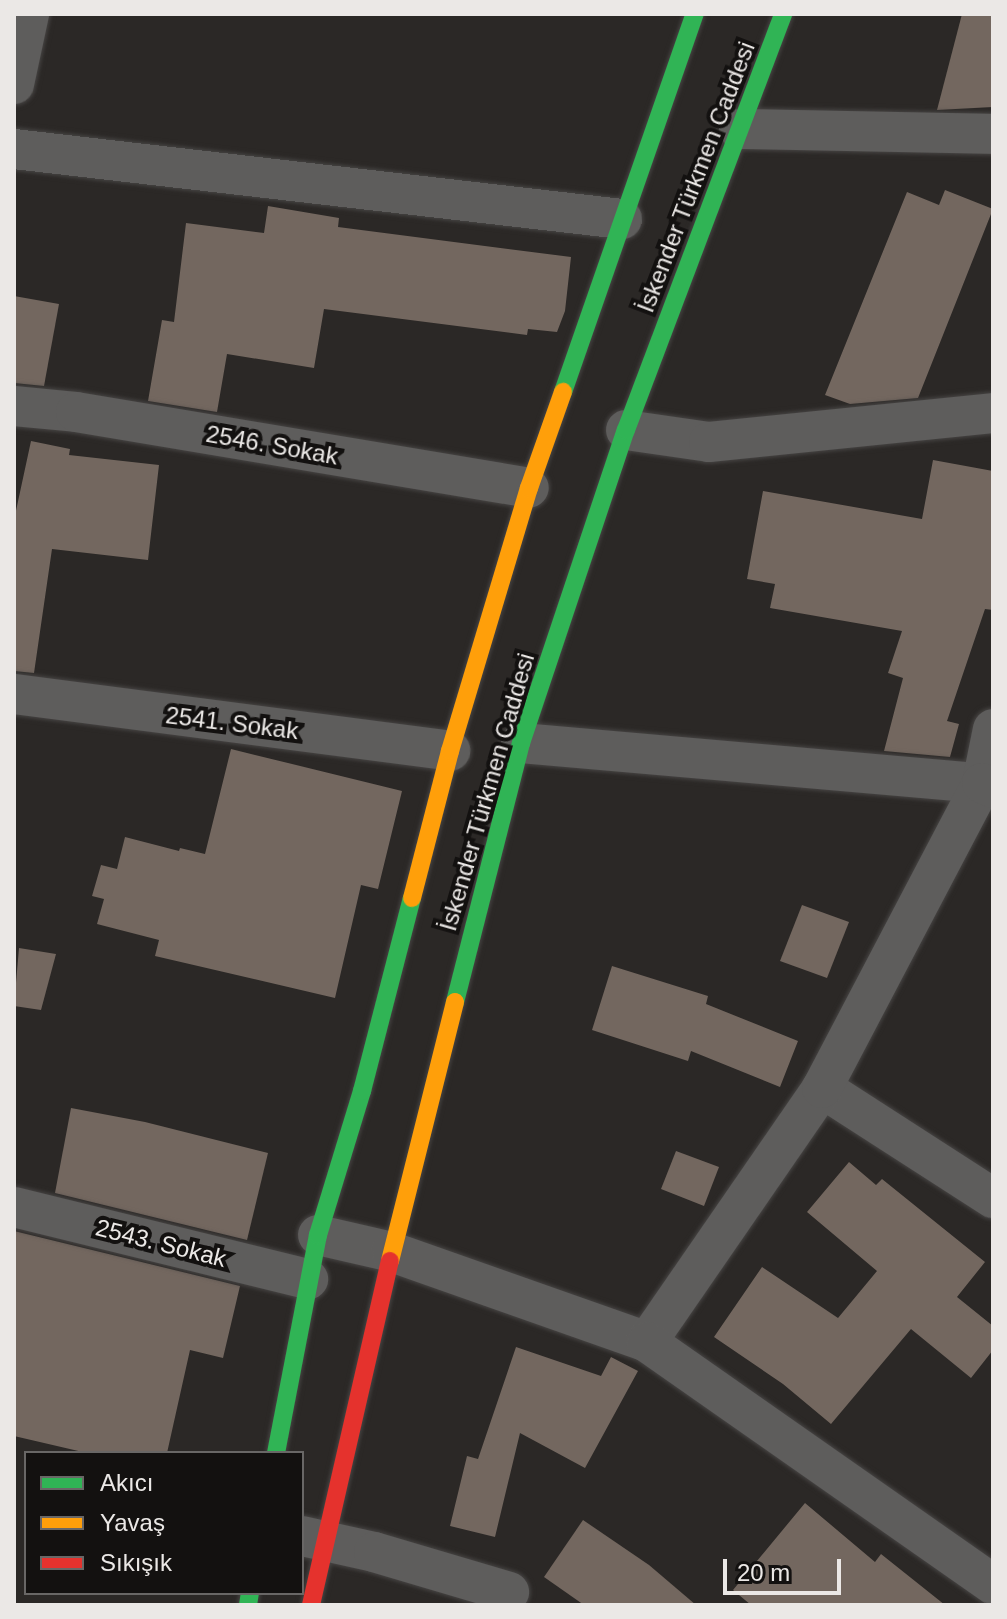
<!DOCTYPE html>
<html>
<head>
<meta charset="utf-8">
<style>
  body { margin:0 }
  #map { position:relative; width:1007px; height:1619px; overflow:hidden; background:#2b2826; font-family:Helvetica,sans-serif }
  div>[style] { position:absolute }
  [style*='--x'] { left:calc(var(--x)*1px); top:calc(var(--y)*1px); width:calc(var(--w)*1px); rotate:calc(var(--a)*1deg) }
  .building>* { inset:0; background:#73675f }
  .roads { filter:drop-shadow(0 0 2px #464443) drop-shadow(0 0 2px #464443) }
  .street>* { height:40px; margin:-20px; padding:0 20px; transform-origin:20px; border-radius:20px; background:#5e5d5c }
  .fast>* { height:18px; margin:-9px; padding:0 9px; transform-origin:9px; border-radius:9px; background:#30b455 }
  .slow>* { height:18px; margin:-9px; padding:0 9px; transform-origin:9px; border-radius:9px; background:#ff9f0a }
  .jam>* { height:18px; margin:-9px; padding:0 9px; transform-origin:9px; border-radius:9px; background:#e5322d }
  span { translate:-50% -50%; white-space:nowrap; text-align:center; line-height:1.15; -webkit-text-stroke:8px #131110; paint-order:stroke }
  .street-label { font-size:24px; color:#ebe8e6 }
  .frame { position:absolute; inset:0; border:16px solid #ebe8e6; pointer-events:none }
  .legend { position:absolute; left:24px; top:1451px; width:280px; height:144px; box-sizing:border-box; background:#131110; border:2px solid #696766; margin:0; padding:10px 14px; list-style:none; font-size:24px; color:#ebe8e6 }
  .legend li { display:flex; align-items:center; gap:16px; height:40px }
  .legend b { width:40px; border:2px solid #696766 }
  .scale { position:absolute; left:723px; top:1559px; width:118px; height:36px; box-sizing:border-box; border:4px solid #ebe8e6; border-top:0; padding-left:10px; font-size:24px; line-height:28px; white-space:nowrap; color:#ebe8e6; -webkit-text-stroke:6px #131110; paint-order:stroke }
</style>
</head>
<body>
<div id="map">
  <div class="building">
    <i style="clip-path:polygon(962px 14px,993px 14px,993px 107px,937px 110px)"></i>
    <i style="clip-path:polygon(945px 190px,993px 209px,918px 398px,850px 404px,825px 395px,907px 192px,939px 205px)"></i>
    <i style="clip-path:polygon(268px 206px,339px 218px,338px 227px,571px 257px,565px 311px,557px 332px,528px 329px,527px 335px,324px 309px,314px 368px,227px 354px,217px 412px,148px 401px,162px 320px,174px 322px,186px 223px,264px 233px)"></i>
    <i style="clip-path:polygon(14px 296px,59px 304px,44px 386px,14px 383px)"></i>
    <i style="clip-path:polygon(31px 441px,70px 449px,69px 455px,159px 465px,148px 560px,52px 549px,34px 673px,14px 671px,14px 520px)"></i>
    <i style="clip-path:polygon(933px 460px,993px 471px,993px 610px,985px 609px,947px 721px,959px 724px,950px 757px,884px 751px,903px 678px,888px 673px,902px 631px,770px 608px,775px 584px,747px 579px,763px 491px,922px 519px)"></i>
    <i style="clip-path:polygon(231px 749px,402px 791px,378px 889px,361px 885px,335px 998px,155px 956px,159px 940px,97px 924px,104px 899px,92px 896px,101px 865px,117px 869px,125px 837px,179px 851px,180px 848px,205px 854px)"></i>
    <i style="clip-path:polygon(802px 905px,849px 922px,827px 978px,780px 961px)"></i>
    <i style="clip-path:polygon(19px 948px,56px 954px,41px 1010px,14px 1006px)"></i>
    <i style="clip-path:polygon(612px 966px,708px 996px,706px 1004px,798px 1041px,780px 1087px,691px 1051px,688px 1061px,592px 1030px)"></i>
    <i style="clip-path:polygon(71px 1108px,145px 1122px,268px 1153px,247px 1240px,55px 1193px)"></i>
    <i style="clip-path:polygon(676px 1151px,719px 1167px,704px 1206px,661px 1189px)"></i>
    <i style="clip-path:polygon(849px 1162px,876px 1185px,882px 1179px,985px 1262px,957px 1297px,993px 1326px,993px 1350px,971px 1378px,911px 1329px,831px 1424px,783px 1384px,714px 1337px,762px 1267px,838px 1318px,877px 1271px,807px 1212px)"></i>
    <i style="clip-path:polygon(14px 1231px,240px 1286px,223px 1358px,190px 1350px,167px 1453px,87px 1453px,14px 1436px)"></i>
    <i style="clip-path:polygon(516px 1347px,601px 1376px,611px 1357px,638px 1371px,585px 1468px,520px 1433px,495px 1537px,450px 1526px,467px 1456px,478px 1459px)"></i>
    <i style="clip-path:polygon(805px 1503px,875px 1562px,881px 1554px,945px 1605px,751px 1605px,733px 1590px)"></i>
    <i style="clip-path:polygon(583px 1520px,649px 1565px,696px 1605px,584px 1605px,544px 1577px)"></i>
  </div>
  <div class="roads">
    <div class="street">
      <i style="--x:14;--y:84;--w:72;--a:-77.9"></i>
      <i style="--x:739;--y:129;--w:254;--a:1.1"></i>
      <i style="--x:14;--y:149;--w:612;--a:6.57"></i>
      <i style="--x:14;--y:406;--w:62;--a:5.5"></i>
      <i style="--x:76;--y:412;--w:459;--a:9.5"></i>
      <i style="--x:626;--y:430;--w:84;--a:8.2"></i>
      <i style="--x:709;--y:442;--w:285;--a:-5.8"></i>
      <i style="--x:14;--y:694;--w:440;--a:7.4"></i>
      <i style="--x:521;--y:743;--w:463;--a:5"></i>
      <i style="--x:982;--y:783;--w:55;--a:-78.5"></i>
      <i style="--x:822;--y:1088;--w:203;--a:32.8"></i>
      <i style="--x:14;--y:1207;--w:303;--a:13.8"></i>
      <i style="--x:318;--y:1235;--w:76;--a:12.9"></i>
      <i style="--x:392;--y:1252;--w:270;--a:19.4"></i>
      <i style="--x:647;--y:1342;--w:308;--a:-55.4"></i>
      <i style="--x:822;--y:1088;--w:344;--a:-62.3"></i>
      <i style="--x:982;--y:783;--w:12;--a:24"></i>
      <i style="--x:647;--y:1342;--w:422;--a:35"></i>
      <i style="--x:302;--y:1536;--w:74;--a:12.5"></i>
      <i style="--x:374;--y:1552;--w:141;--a:16.5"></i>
    </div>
    <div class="fast">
      <i style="--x:563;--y:392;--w:400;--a:-70.8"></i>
      <i style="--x:455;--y:1002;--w:267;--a:-75.7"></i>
      <i style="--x:521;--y:743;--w:330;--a:-71.5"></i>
      <i style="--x:626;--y:430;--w:445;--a:-69.3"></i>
      <i style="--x:276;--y:1453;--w:222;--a:-79.1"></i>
      <i style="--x:318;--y:1235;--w:151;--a:-73"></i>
      <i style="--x:362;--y:1091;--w:199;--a:-75.5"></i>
      <i style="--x:248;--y:1605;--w:12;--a:-81"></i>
    </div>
    <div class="slow">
      <i style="--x:412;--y:898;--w:152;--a:-75.5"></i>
      <i style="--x:450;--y:751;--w:275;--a:-73.3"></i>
      <i style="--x:529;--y:488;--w:102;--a:-70.5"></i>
      <i style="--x:390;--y:1261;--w:267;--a:-75.9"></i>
    </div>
    <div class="jam">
      <i style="--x:311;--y:1605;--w:353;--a:-77.1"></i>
    </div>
  </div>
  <div class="street-label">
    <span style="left:696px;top:177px;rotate:-69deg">İskender Türkmen Caddesi</span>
    <span style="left:272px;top:445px;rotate:10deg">2546. Sokak</span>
    <span style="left:232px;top:723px;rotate:7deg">2541. Sokak</span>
    <span style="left:487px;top:792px;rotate:-74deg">İskender Türkmen Caddesi</span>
    <span style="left:161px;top:1243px;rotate:14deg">2543. Sokak</span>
  </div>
  <div class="frame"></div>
  <ul class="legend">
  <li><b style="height:10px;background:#30b455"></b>Akıcı</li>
  <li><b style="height:10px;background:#ff9f0a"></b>Yavaş</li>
  <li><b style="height:10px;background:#e5322d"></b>Sıkışık</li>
  </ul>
  <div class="scale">20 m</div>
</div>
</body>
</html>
